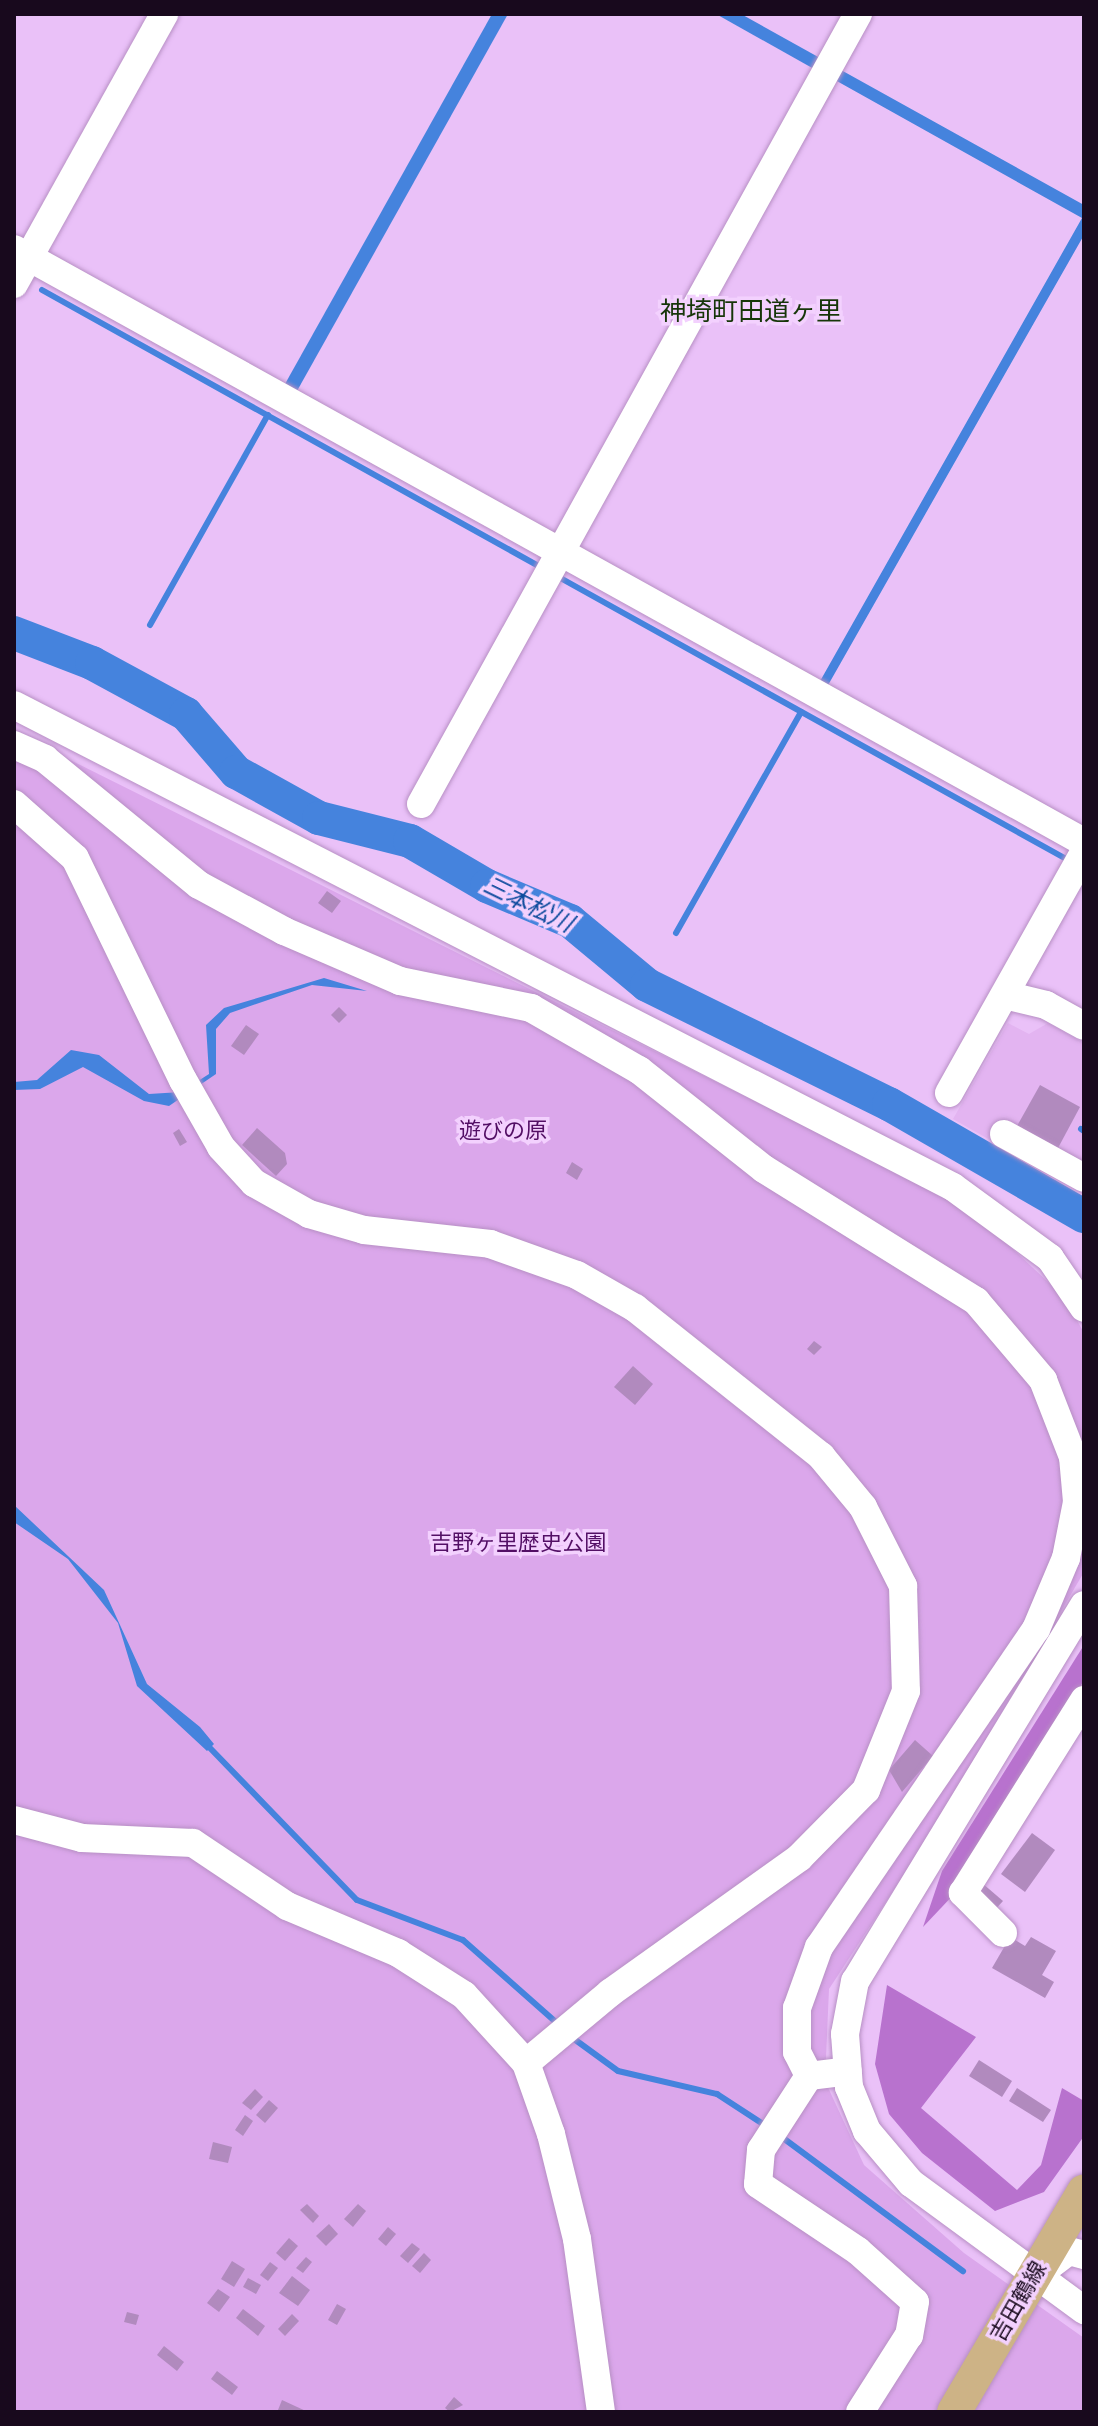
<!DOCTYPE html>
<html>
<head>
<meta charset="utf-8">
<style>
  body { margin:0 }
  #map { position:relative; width:1098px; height:2426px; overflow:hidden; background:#eac1f8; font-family:"Sofia Sans Condensed","Noto Sans JP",sans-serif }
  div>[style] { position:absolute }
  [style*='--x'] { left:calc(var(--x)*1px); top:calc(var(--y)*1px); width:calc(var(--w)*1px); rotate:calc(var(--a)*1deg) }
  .built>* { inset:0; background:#e3b4f1 }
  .green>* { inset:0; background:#dba7eb }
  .forest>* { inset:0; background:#b872ce }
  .water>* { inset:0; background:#4583dd }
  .stream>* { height:6px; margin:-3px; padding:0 3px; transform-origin:3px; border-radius:3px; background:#4583dd }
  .river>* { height:34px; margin:-17px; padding:0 17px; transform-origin:17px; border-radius:17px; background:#4583dd }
  .building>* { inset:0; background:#b18abe }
  .roads { filter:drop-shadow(0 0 2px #b78fc4) drop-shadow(0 0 2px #b78fc4) }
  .minor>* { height:28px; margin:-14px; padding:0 14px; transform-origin:14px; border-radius:14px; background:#fff }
  .major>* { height:34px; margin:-17px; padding:0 17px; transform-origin:17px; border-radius:17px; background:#cdb386 }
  span { translate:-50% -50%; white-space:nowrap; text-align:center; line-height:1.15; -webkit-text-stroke:7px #f3d1fe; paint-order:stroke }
  .park-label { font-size:22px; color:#530f65 }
  .street-label { font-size:22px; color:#18091d }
  .water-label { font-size:24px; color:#0d4b9d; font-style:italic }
  .quarter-label { font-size:26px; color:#173609 }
  .frame { position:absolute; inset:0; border:16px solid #18091d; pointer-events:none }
</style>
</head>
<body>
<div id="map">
  <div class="built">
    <i style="clip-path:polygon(1008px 1023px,1029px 1034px,1048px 1023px,1084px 1043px,1084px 1193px,953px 1119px)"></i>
  </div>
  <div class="green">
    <i style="clip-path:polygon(14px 732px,969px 1208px,1064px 1297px,1084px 1333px,1084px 1572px,933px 1830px,829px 1989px,825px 2081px,864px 2165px,964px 2253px,1084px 2338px,1084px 2412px,14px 2412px)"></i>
  </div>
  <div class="forest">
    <i style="clip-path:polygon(1084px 1645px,1084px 1680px,1012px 1808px,958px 1890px,923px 1927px,942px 1871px)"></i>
    <i style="clip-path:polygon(887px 1985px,976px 2037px,921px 2108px,1017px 2190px,1041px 2165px,1062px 2088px,1084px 2101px,1084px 2136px,1044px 2192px,995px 2211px,922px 2153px,889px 2114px,875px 2064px)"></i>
  </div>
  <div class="water">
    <i style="clip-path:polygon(492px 14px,508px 14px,297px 391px,285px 384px)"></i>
    <i style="clip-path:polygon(716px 14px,741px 14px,820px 58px,814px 69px)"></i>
    <i style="clip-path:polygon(841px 70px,1084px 205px,1084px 235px,827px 687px,819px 683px,1082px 218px,835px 80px)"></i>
    <i style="clip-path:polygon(324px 978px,367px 991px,312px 985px,230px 1013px,216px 1029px,216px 1074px,169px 1106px,144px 1101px,83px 1067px,40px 1089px,14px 1090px,14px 1082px,37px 1080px,71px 1050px,99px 1055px,149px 1094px,181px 1092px,209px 1074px,206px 1025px,224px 1008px)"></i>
    <i style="clip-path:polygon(14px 1505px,104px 1590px,147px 1684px,200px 1727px,214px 1744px,207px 1751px,137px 1686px,118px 1623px,68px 1559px,14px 1522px)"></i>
  </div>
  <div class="stream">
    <i style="--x:42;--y:290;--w:572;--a:29.07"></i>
    <i style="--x:555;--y:575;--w:589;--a:29.05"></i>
    <i style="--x:150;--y:625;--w:241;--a:-60.7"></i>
    <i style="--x:676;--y:933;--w:254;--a:-60.5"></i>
    <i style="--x:1081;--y:1129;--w:4;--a:34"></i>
    <i style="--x:210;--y:1748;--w:211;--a:46"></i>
    <i style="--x:357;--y:1900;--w:113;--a:20.7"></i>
    <i style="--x:463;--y:1940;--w:128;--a:41.5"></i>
    <i style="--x:570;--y:2036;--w:59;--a:36.1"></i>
    <i style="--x:618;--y:2071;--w:102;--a:13.1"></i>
    <i style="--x:717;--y:2094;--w:59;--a:33.1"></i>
    <i style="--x:779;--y:2135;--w:229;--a:36.5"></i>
  </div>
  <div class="river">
    <i style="--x:14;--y:633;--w:84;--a:21"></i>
    <i style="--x:92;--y:663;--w:107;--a:28.5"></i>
    <i style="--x:186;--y:714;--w:77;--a:49.2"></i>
    <i style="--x:236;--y:772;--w:95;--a:29"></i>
    <i style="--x:319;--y:818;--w:94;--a:14.2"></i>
    <i style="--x:410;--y:841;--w:89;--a:30.3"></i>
    <i style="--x:487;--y:886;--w:90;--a:22.9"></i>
    <i style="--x:570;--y:921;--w:100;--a:39.7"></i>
    <i style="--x:647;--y:985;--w:270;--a:26.2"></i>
    <i style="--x:889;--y:1104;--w:225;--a:29.9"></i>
  </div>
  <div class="building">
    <i style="clip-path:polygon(327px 891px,341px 901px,332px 913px,318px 903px)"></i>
    <i style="clip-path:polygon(339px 1007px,347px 1015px,339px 1023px,331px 1015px)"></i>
    <i style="clip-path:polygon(246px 1025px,259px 1034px,244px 1055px,231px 1046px)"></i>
    <i style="clip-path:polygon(1040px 1085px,1080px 1107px,1058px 1148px,1017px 1126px)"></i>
    <i style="clip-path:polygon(257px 1128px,285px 1153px,287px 1164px,276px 1176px,242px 1145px)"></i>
    <i style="clip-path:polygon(179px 1129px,187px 1142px,180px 1146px,173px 1133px)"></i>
    <i style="clip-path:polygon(572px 1162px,583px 1169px,577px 1180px,566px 1173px)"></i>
    <i style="clip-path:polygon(814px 1341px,822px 1347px,814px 1355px,807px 1349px)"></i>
    <i style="clip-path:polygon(633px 1366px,653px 1384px,635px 1405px,614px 1387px)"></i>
    <i style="clip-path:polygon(915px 1740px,933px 1756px,902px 1792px,889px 1770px)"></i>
    <i style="clip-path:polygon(1032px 1833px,1055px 1850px,1025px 1892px,1001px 1874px)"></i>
    <i style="clip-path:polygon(982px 1883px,1003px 1901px,992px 1913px,972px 1894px)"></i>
    <i style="clip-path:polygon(1010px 1937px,1025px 1946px,1031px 1937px,1056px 1951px,1042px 1975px,1054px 1982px,1045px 1998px,992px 1968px)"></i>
    <i style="clip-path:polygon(979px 2060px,1012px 2081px,1002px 2097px,969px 2076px)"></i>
    <i style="clip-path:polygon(1017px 2088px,1051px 2110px,1043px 2122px,1009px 2101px)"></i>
    <i style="clip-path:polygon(255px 2089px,263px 2097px,251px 2110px,242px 2103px)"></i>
    <i style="clip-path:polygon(269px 2100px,278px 2108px,265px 2123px,256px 2115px)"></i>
    <i style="clip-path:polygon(245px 2115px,253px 2121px,243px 2136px,235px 2130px)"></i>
    <i style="clip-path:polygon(213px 2142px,232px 2147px,228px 2163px,209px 2159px)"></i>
    <i style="clip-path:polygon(307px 2204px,319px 2216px,313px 2223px,300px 2210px)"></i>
    <i style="clip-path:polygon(358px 2204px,366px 2211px,353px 2227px,344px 2219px)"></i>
    <i style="clip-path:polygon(329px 2224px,338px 2234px,326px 2246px,316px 2236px)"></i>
    <i style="clip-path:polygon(388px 2227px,396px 2234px,386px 2246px,378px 2239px)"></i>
    <i style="clip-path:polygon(289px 2238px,298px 2246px,285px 2261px,276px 2253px)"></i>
    <i style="clip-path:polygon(412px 2243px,420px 2249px,408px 2263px,400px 2256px)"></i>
    <i style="clip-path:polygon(424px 2253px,431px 2260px,420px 2273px,412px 2266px)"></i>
    <i style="clip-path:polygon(306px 2257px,312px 2262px,303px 2273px,296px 2268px)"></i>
    <i style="clip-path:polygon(232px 2261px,245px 2269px,234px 2287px,221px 2279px)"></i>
    <i style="clip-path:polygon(270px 2262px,278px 2268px,268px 2281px,260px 2275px)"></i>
    <i style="clip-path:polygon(292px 2276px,310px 2290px,298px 2306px,279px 2293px)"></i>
    <i style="clip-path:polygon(248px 2278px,261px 2285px,256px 2294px,243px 2287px)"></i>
    <i style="clip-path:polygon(218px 2289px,230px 2297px,219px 2312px,207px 2303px)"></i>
    <i style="clip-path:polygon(337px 2304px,346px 2309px,337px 2325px,328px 2320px)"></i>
    <i style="clip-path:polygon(243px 2309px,265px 2326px,258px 2336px,236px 2318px)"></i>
    <i style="clip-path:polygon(127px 2312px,139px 2315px,136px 2325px,124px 2322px)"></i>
    <i style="clip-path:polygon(292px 2314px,299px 2321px,285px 2336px,278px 2329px)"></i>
    <i style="clip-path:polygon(164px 2346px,184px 2362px,177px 2371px,157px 2355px)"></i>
    <i style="clip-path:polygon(217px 2371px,238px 2387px,232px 2395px,211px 2379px)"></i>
    <i style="clip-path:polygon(454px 2397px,463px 2405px,450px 2412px,445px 2408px)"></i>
    <i style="clip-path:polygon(282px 2400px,308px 2412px,278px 2410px)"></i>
  </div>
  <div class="roads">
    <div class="minor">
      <i style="--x:14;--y:249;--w:1223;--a:29"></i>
      <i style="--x:14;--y:284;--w:309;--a:-60.9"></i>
      <i style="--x:14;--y:705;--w:1055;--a:27.17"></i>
      <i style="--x:953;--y:1187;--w:120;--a:36.2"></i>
      <i style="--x:1050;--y:1258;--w:60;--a:55.8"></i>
      <i style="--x:14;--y:745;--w:34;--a:24"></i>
      <i style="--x:45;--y:759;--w:199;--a:39.3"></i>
      <i style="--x:199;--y:885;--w:97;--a:28.4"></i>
      <i style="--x:284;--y:931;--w:126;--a:23.3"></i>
      <i style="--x:400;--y:981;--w:134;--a:11.6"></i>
      <i style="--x:531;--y:1008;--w:125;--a:29.9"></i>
      <i style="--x:639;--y:1070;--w:159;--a:38.4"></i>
      <i style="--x:764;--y:1169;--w:250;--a:31.9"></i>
      <i style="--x:976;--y:1301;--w:104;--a:49.7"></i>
      <i style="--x:1043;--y:1380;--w:83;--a:68.7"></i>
      <i style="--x:1073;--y:1457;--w:45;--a:84.9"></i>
      <i style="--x:1077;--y:1502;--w:57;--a:101.1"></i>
      <i style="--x:1066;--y:1558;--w:77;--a:112.9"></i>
      <i style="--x:1036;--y:1629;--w:385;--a:124.3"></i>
      <i style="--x:819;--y:1947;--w:65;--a:109.8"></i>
      <i style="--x:797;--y:2008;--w:44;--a:90"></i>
      <i style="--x:797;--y:2052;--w:27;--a:63"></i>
      <i style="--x:809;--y:2076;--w:39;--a:-7"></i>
      <i style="--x:14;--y:804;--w:81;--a:41.5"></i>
      <i style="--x:75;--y:858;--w:247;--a:64.1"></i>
      <i style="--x:183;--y:1080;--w:77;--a:60.4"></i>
      <i style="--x:221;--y:1147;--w:49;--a:47.5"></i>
      <i style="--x:254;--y:1183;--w:63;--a:29.4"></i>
      <i style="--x:309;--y:1214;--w:57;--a:16.2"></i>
      <i style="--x:364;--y:1230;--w:127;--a:6.3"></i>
      <i style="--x:490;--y:1244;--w:92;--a:19.6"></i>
      <i style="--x:577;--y:1275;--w:67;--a:29.6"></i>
      <i style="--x:635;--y:1308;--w:238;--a:38.5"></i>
      <i style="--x:821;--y:1456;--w:66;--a:50.5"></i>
      <i style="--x:863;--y:1507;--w:89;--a:63.1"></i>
      <i style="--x:903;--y:1586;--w:105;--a:88.4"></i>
      <i style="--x:906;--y:1691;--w:107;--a:112"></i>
      <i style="--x:866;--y:1790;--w:95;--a:134.6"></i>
      <i style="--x:799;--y:1858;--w:232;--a:144.5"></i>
      <i style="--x:610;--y:1993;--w:109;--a:140.2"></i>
      <i style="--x:421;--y:804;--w:903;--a:-61.05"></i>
      <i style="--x:1005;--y:995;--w:42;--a:13.7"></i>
      <i style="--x:1046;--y:1005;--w:43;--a:28.9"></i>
      <i style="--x:949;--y:1093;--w:276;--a:-60.7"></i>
      <i style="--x:1004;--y:1134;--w:91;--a:28.8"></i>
      <i style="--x:1084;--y:1605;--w:440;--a:121.3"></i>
      <i style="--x:855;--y:1981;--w:54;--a:100.7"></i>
      <i style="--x:845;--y:2034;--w:53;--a:85.7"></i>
      <i style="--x:849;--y:2087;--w:48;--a:67.8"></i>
      <i style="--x:867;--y:2131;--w:68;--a:49.8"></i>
      <i style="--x:911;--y:2183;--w:215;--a:36.3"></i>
      <i style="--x:14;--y:1820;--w:70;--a:14.8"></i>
      <i style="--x:82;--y:1838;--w:111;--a:2.6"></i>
      <i style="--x:193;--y:1843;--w:113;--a:33.8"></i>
      <i style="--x:287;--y:1906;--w:121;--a:22.9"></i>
      <i style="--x:398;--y:1953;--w:78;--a:32.5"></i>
      <i style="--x:464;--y:1995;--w:92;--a:47.6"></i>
      <i style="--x:526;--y:2063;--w:75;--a:70.6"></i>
      <i style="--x:551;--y:2134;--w:108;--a:76.1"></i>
      <i style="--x:577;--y:2239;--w:175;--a:82.1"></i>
      <i style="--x:1003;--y:1933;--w:57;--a:-135"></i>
      <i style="--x:963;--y:1893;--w:228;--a:-57.9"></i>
      <i style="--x:809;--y:2076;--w:88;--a:123"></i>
      <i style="--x:761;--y:2150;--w:34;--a:95"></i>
      <i style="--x:758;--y:2184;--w:120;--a:33.8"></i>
      <i style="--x:858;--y:2251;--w:76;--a:41.8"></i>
      <i style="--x:915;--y:2302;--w:34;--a:100"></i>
      <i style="--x:909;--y:2335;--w:91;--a:122.5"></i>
      <i style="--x:1037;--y:2275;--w:40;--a:-37"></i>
      <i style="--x:1069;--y:2251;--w:16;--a:15"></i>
    </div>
    <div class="major">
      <i style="--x:954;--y:2412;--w:256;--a:-59.5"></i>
    </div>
  </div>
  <div class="park-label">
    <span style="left:503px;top:1132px">遊びの原</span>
    <span style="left:518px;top:1544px">吉野ヶ里歴史公園</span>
  </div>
  <div class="street-label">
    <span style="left:1019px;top:2302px;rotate:-60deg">吉田鶴線</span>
  </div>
  <div class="water-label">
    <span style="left:528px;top:905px;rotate:26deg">三本松川</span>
  </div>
  <div class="quarter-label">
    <span style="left:751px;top:313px">神埼町田道ヶ里</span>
  </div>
  <div class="frame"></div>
</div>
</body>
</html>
